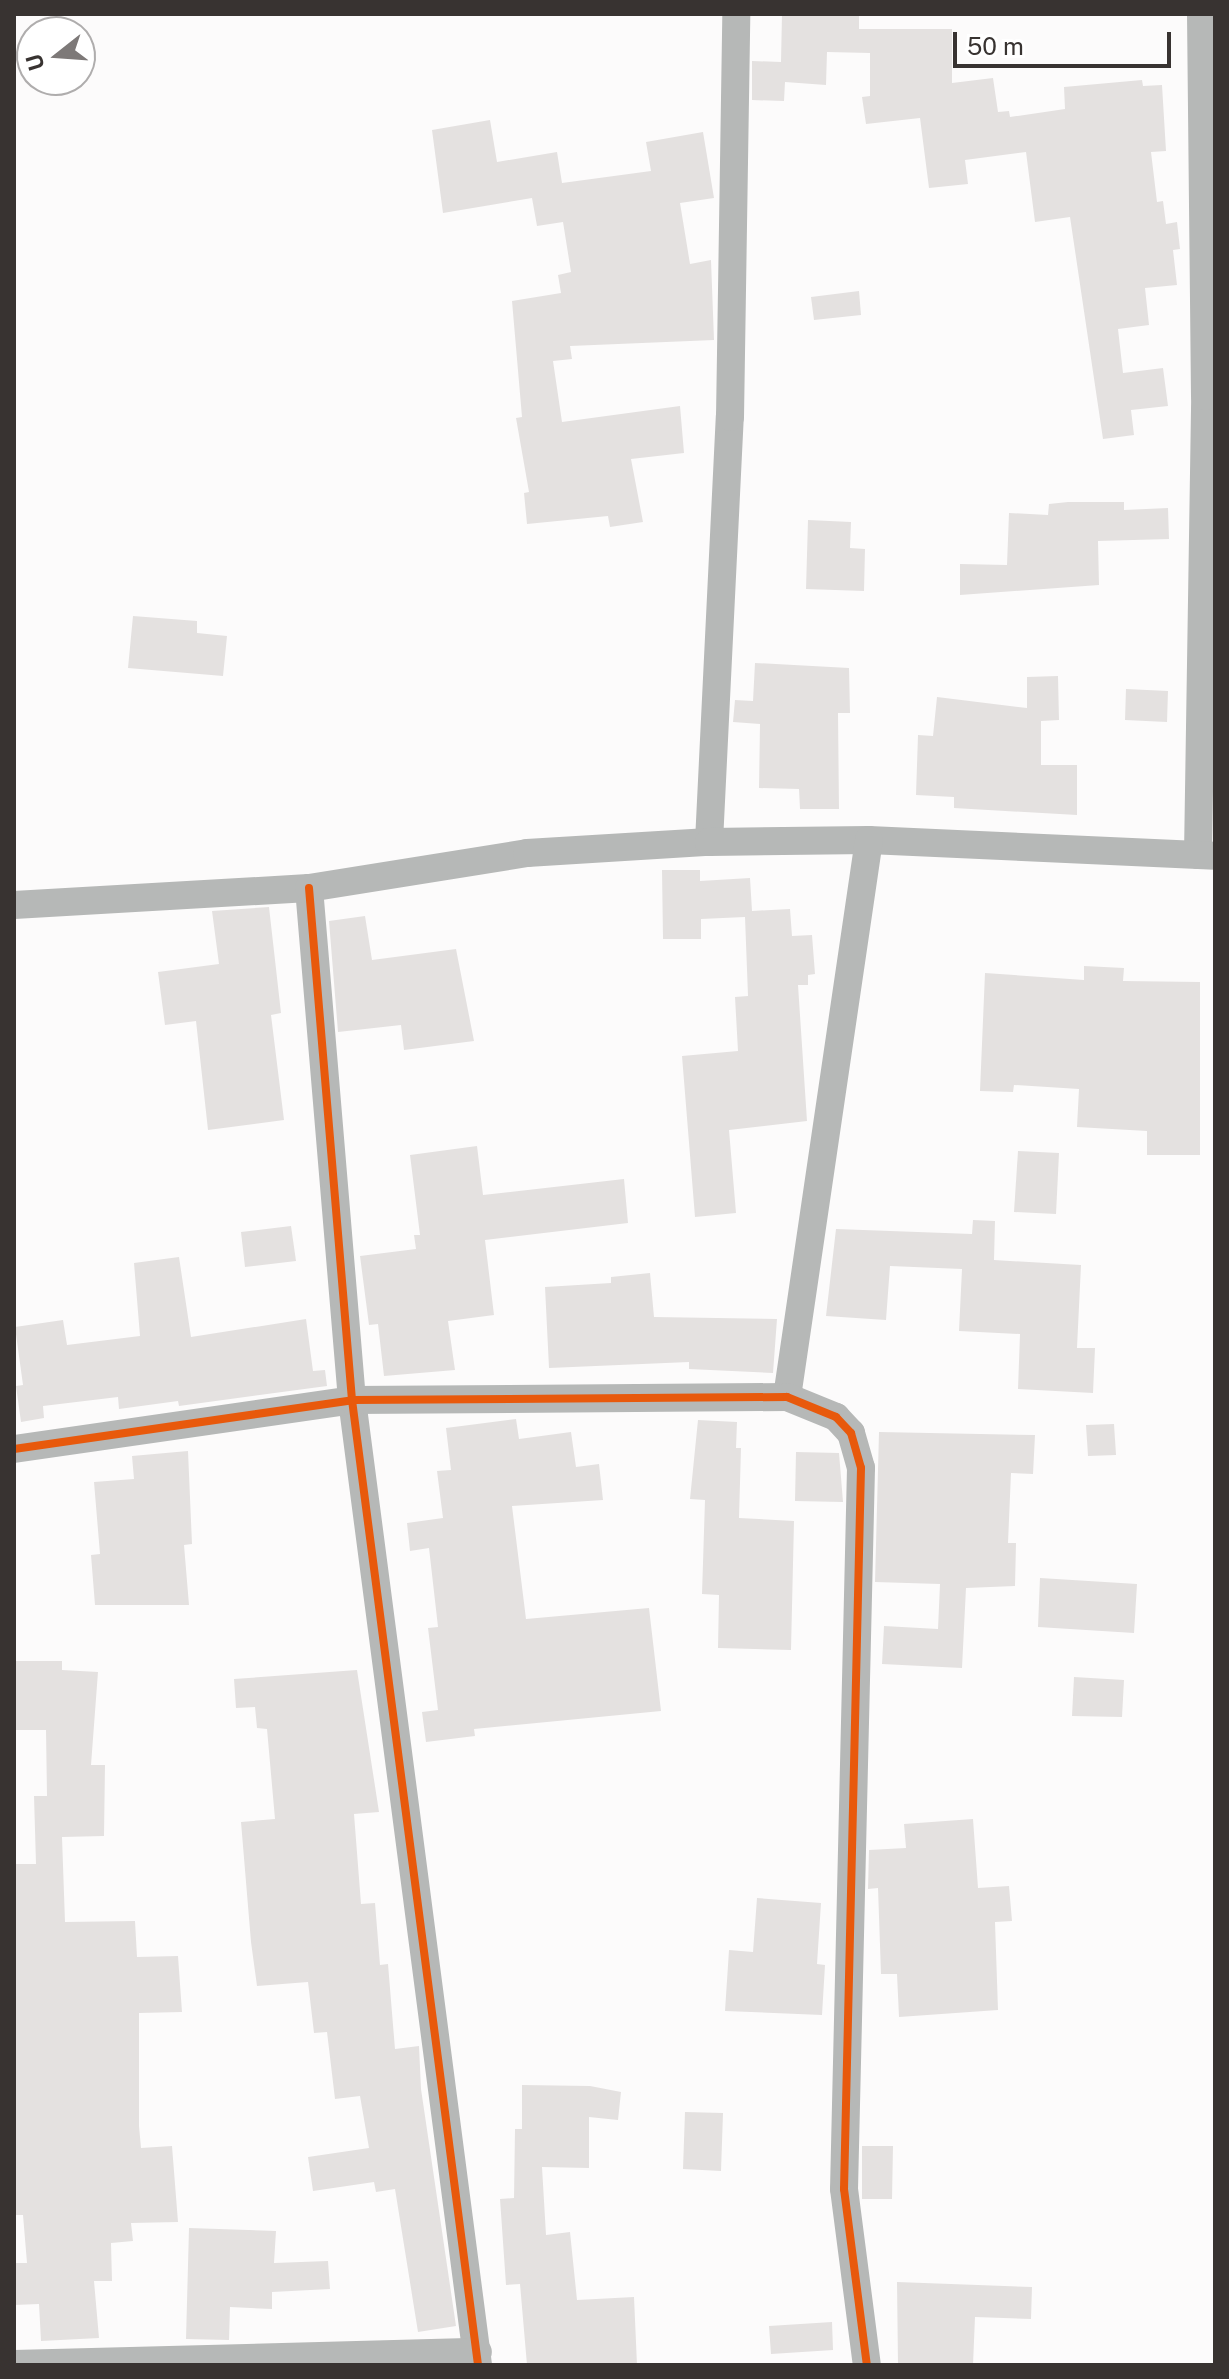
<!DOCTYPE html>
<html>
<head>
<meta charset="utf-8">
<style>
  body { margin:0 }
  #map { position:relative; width:1229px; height:2379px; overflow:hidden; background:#fcfbfb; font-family:"Public Sans",sans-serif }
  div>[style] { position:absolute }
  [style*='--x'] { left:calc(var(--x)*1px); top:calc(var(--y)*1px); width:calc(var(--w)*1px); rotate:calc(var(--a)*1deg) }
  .building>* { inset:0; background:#e4e1e0 }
  .minor>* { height:28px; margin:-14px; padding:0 14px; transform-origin:14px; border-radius:14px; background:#b6b8b7 }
  .cycleway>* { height:8px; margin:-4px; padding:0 4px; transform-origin:4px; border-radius:4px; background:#e8590c }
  span { translate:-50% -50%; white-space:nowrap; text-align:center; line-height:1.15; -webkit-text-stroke:7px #fff; paint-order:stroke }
  .frame { position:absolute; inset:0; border:16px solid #383331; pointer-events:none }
  .north { position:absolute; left:16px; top:16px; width:80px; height:80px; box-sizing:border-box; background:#fff; border:2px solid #afadad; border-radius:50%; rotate:253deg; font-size:22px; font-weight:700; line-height:32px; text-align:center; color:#383331 }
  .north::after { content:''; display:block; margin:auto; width:28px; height:36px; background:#7d7978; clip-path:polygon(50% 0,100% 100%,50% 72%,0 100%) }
  .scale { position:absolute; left:953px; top:32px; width:218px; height:36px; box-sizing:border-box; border:4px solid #383331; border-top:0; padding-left:10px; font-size:24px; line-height:28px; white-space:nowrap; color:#383331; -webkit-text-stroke:6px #fff; paint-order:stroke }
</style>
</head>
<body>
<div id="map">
  <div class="building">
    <i style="clip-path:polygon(782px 14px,859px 15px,859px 29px,952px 29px,952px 83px,993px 78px,998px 112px,1009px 111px,1010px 117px,1065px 109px,1064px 87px,1142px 80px,1143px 86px,1162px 85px,1166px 151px,1151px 152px,1157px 202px,1163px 201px,1166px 224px,1177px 222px,1180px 249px,1173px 250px,1177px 285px,1145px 288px,1149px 325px,1118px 329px,1123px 373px,1163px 368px,1168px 406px,1131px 410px,1134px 435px,1103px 439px,1070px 217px,1035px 222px,1026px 152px,965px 160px,968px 184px,929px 188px,920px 118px,866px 124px,862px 97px,870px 96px,870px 53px,827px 52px,826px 85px,785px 82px,784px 101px,752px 100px,752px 61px,781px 62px)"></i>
    <i style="clip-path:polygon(490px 120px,497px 162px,557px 152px,562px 183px,651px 171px,646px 142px,703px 132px,714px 198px,680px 203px,690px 264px,711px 260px,714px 340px,570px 346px,572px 359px,553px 361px,562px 422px,680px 406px,684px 453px,631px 459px,643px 522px,610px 527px,608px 516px,527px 524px,524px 493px,529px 492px,516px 418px,522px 417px,512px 301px,561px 293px,558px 275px,571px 272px,563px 222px,537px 226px,532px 198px,443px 213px,432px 130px)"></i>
    <i style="clip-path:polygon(859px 291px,861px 315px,814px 320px,811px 297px)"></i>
    <i style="clip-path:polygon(1068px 502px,1124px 502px,1124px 510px,1168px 508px,1169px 539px,1098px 541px,1099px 585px,960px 595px,960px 564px,1007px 565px,1009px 513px,1048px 515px,1049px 504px)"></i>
    <i style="clip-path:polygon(808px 520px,851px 522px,850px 548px,865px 549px,864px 591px,806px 589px)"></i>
    <i style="clip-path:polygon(133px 616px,197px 621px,197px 633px,227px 636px,223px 676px,128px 668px)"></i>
    <i style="clip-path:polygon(755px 663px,849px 668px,850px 713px,838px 713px,839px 809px,800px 809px,799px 789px,759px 788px,760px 724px,733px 722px,735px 700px,753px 701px)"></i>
    <i style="clip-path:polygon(1058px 676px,1059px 720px,1041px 721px,1041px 765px,1077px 765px,1077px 815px,954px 808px,954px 797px,916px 795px,918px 735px,933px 736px,937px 697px,1027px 708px,1027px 677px)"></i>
    <i style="clip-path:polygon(1126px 689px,1168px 691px,1167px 722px,1125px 720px)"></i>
    <i style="clip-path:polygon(662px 870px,700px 870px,700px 881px,750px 878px,752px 911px,790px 909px,792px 936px,812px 935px,815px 974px,808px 975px,808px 985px,798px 985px,807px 1121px,729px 1130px,736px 1213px,695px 1217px,682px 1056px,738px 1051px,735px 997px,748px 996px,745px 917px,701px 919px,701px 939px,663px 939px)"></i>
    <i style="clip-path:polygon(269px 907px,281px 1013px,271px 1015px,284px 1120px,208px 1130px,196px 1021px,165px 1025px,158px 972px,219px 964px,212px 911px)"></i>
    <i style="clip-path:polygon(365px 916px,372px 960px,456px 949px,474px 1041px,404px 1050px,401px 1025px,338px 1032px,329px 921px)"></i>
    <i style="clip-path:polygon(1084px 966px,1124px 968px,1123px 981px,1200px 982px,1200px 1155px,1147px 1155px,1147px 1131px,1077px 1127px,1079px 1089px,1014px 1085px,1013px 1092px,980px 1091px,985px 973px,1084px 980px)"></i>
    <i style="clip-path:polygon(477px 1146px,483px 1195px,624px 1179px,628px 1223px,485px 1240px,494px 1315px,448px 1321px,455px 1370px,384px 1376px,378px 1324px,369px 1325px,360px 1256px,416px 1249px,414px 1235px,420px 1235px,410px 1155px)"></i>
    <i style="clip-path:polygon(1018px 1151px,1059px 1153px,1056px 1214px,1014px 1212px)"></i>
    <i style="clip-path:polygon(973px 1220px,995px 1221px,994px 1260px,1081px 1265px,1077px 1348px,1095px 1348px,1093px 1393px,1018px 1389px,1020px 1334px,959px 1331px,962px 1269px,890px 1266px,886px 1320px,826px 1316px,836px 1229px,972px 1234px)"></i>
    <i style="clip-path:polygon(291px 1226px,296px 1261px,245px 1267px,241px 1232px)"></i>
    <i style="clip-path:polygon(179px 1257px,191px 1337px,306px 1319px,313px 1371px,325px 1370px,327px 1386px,179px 1406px,178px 1401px,119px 1409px,118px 1397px,43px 1406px,44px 1418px,21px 1422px,16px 1386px,23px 1385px,15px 1327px,63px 1320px,67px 1345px,140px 1336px,134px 1263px)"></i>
    <i style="clip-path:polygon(650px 1273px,654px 1317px,777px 1319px,773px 1373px,689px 1369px,689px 1362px,549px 1368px,545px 1287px,611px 1283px,611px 1277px)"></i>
    <i style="clip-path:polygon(516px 1419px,519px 1439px,571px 1432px,576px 1467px,599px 1464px,603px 1500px,512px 1506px,526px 1619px,649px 1608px,661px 1711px,474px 1729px,475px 1736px,426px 1742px,422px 1712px,438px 1710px,428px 1628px,438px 1627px,429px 1548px,410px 1551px,407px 1523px,443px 1518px,437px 1471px,451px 1470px,446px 1428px)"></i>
    <i style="clip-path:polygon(698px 1420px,737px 1422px,736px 1448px,741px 1448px,739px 1518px,794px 1521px,791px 1650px,718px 1648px,719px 1595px,702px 1594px,705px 1500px,690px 1499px)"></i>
    <i style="clip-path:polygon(1114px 1424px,1116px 1455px,1088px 1456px,1086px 1425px)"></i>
    <i style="clip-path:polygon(879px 1432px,1035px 1435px,1033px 1474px,1011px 1473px,1008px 1543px,1016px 1543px,1015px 1586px,966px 1588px,962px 1668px,882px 1664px,884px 1626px,938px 1629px,940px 1584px,875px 1582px)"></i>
    <i style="clip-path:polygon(188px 1451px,192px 1544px,184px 1545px,189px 1605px,95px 1605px,91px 1555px,100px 1554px,94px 1482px,134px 1479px,132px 1456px)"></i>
    <i style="clip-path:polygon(796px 1452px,839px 1453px,843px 1502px,795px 1501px)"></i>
    <i style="clip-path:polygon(1040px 1578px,1137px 1584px,1134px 1633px,1038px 1627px)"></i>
    <i style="clip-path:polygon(14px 1661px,62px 1661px,62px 1670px,98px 1672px,91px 1765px,105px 1765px,104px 1836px,62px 1837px,65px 1922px,135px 1921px,137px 1957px,178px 1956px,182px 2012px,139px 2013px,139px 2126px,141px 2148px,172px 2146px,178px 2222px,131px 2223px,133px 2241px,111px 2243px,112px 2281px,94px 2281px,99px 2338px,41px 2341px,39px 2304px,14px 2305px,14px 2263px,27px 2263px,23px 2215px,14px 2215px,15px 1864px,36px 1864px,34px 1796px,47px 1796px,46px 1730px,14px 1730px)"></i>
    <i style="clip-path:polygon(357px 1670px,379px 1812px,354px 1814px,361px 1904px,375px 1903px,380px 1965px,388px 1964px,395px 2049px,419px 2046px,421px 2089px,456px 2326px,418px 2332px,395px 2189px,376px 2192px,374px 2182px,313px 2191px,308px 2157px,369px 2148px,360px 2096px,335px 2099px,327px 2032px,314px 2033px,308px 1982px,257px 1986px,251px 1942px,241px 1822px,275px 1819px,267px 1729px,257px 1728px,255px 1707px,236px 1708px,234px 1679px)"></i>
    <i style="clip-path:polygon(1074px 1677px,1124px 1680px,1122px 1717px,1072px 1716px)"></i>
    <i style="clip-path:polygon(973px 1819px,978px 1888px,1009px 1886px,1012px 1921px,995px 1922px,998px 2010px,899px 2017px,897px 1974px,881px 1974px,878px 1888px,868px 1889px,869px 1850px,906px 1848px,904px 1824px)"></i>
    <i style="clip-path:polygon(757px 1898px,821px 1903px,817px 1964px,825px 1965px,822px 2015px,725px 2011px,729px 1950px,753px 1952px)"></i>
    <i style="clip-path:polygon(522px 2085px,590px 2086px,621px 2092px,618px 2120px,589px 2117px,589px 2168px,542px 2167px,546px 2235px,570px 2232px,577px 2300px,634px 2297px,637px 2365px,527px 2365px,520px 2284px,506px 2285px,500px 2199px,514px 2198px,515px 2129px,522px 2129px)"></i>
    <i style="clip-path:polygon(685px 2112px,723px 2113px,721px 2171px,683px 2169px)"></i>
    <i style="clip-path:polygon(862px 2146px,893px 2146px,892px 2199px,862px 2199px)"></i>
    <i style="clip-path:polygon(189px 2228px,276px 2231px,274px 2263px,328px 2261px,330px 2289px,272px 2292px,272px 2309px,230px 2307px,229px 2340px,186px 2339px)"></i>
    <i style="clip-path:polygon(897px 2282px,1032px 2287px,1031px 2319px,975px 2317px,973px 2365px,898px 2365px)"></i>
    <i style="clip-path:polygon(832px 2322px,833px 2350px,771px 2354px,769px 2326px)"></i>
  </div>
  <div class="minor">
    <i style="--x:709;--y:842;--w:426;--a:-87.2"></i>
    <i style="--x:730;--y:417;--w:403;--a:-89.1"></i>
    <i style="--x:1198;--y:855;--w:459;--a:-89.1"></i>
    <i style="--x:1205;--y:396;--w:382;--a:-90.6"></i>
    <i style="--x:309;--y:888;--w:514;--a:85.2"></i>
    <i style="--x:352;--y:1400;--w:973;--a:82.56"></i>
    <i style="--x:14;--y:905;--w:295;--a:-3.3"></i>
    <i style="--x:309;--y:888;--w:221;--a:-9.1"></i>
    <i style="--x:527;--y:853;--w:182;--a:-3.5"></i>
    <i style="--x:709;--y:842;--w:160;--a:-0.7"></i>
    <i style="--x:869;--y:840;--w:346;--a:2.6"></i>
    <i style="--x:787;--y:1397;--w:563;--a:-81.63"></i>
    <i style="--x:14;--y:1449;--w:342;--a:-8.2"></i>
    <i style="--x:352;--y:1400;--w:435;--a:-0.4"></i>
    <i style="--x:787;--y:1397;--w:53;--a:22.2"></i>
    <i style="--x:836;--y:1417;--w:22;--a:47"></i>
    <i style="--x:851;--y:1433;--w:36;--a:74"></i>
    <i style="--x:861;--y:1468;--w:721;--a:91.35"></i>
    <i style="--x:844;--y:2189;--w:177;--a:82.6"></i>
    <i style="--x:14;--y:2364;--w:464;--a:-1.5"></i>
  </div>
  <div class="cycleway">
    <i style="--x:309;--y:888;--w:514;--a:85.2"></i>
    <i style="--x:352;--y:1400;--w:973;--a:82.56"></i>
    <i style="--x:14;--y:1449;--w:342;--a:-8.2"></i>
    <i style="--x:352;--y:1400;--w:435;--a:-0.4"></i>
    <i style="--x:787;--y:1397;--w:53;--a:22.2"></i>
    <i style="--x:836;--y:1417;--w:22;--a:47"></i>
    <i style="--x:851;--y:1433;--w:36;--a:74"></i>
    <i style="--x:861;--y:1468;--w:721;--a:91.35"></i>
    <i style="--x:844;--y:2189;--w:177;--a:82.6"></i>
  </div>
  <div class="frame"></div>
  <div class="north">U</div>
  <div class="scale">50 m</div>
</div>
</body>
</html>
